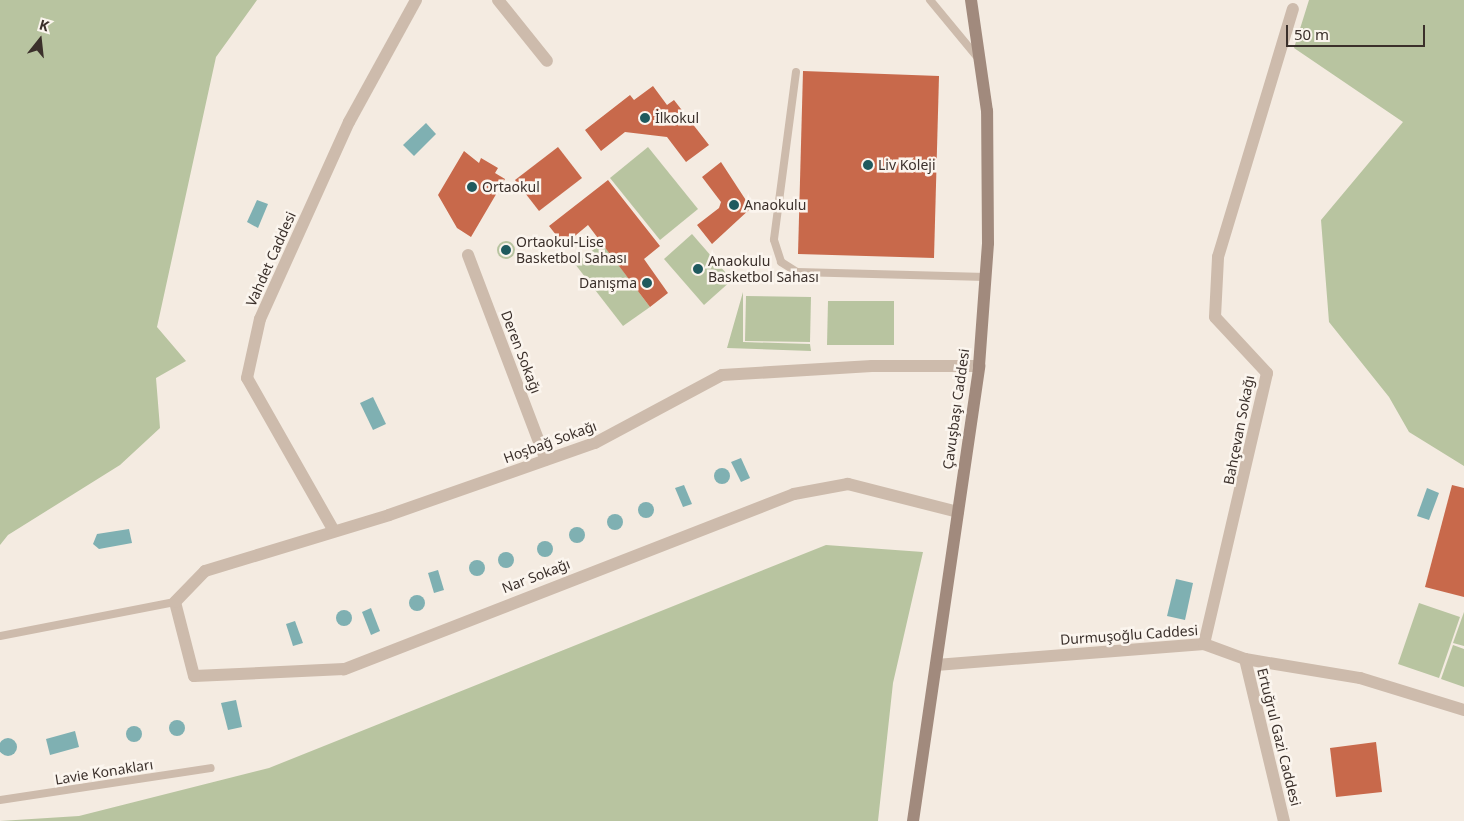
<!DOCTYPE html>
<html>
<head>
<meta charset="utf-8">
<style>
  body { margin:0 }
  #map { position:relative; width:1464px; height:821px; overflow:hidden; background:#f4ebe1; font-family:"Noto Sans",sans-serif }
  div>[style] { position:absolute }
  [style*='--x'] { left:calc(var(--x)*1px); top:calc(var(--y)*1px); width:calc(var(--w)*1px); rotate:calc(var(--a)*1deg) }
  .green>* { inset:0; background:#b8c4a0 }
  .round { border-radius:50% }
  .water>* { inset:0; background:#7fb0b2 }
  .building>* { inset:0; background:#c8694b }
  .service>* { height:8px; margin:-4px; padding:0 4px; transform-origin:4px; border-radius:4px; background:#cdbbac }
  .minor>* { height:12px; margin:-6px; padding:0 6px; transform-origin:6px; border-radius:6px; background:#cdbbac }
  .tertiary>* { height:12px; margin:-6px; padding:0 6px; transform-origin:6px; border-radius:6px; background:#cdbbac }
  .secondary>* { height:12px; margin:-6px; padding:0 6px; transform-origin:6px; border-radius:6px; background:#a18a7d }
  .dots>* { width:14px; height:14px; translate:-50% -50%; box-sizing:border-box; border:2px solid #fbf5ee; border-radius:50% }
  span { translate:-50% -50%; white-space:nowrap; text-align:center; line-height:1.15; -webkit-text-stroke:5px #fbf5ee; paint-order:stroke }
  .poi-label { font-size:14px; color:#3b302b }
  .left { translate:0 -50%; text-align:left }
  .right { translate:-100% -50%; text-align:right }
  .street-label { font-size:14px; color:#3b302b }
  .north { position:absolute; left:15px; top:15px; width:50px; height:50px; -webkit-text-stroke:4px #fbf5ee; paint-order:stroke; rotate:16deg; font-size:14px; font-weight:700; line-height:20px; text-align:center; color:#3b302b }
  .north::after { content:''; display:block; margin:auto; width:18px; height:22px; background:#3b302b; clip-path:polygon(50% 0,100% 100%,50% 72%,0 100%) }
  .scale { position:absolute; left:1286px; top:25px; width:139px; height:22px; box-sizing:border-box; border:2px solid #3b302b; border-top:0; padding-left:6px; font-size:15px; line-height:18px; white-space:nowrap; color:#3b302b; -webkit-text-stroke:4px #fbf5ee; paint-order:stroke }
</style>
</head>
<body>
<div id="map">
  <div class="green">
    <i style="clip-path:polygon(0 0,257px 0,216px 57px,157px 327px,186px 361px,156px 378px,160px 428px,120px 465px,8px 535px,0 545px)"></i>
    <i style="clip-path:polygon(1309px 0,1464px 0,1464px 466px,1409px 432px,1389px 397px,1329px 322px,1321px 220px,1403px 122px,1294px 48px)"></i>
    <i style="clip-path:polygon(648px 147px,698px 209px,660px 240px,610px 178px)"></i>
    <i style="clip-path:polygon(692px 234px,732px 280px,704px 305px,664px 259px)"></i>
    <i class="round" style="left:497px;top:241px;width:18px;height:18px"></i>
    <i style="clip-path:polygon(602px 243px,650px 307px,623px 326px,575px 264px)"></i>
    <i style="clip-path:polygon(743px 292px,743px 342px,810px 344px,811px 351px,727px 348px)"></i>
    <i style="clip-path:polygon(746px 296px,811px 297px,810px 342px,745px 341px)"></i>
    <i style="clip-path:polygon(828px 301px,894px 301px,894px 345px,827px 345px)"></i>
    <i style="clip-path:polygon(826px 545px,923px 552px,893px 683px,878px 821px,0 821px,79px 816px,269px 768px)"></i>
    <i style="clip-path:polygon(1419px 603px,1460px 617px,1439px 678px,1398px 664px)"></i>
    <i style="clip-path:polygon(1464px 612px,1464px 646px,1453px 643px)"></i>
    <i style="clip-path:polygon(1453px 645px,1464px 649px,1464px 687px,1441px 679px)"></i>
  </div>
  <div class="water">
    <i style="clip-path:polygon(426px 123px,436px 134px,414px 156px,403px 145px)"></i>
    <i style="clip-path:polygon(257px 200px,268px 204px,258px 228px,247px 222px)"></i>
    <i style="clip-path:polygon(373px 397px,386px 424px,373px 430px,360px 403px)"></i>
    <i style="clip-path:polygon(741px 458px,750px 478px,741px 482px,731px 462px)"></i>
    <i class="round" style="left:714px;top:468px;width:16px;height:16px"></i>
    <i style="clip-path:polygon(684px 485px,692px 504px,683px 507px,675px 488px)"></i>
    <i style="clip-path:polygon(1427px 488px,1439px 493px,1429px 520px,1417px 516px)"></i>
    <i class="round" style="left:638px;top:502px;width:16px;height:16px"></i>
    <i class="round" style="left:607px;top:514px;width:16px;height:16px"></i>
    <i class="round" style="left:569px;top:527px;width:16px;height:16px"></i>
    <i style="clip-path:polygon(129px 529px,132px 543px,99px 549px,93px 544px,97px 534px)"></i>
    <i class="round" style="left:537px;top:541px;width:16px;height:16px"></i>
    <i class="round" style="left:498px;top:552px;width:16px;height:16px"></i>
    <i class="round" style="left:469px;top:560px;width:16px;height:16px"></i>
    <i style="clip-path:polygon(438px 570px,444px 590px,434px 593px,428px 573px)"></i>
    <i style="clip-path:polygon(1176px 579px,1193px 583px,1185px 620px,1167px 616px)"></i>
    <i class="round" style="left:409px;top:595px;width:16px;height:16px"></i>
    <i style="clip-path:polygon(371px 608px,380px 631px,371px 635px,362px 612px)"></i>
    <i class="round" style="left:336px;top:610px;width:16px;height:16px"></i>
    <i style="clip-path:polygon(295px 621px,303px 643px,293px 646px,286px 624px)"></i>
    <i style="clip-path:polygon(236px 700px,242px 727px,228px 730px,221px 703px)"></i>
    <i class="round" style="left:169px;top:720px;width:16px;height:16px"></i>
    <i class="round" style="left:126px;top:726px;width:16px;height:16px"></i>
    <i style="clip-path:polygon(75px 731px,79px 747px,50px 755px,46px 739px)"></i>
    <i class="round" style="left:-1px;top:738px;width:18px;height:18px"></i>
  </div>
  <div class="building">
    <i style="clip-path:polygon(803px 71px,939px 76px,934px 258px,798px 254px)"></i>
    <i style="clip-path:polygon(653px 86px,667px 105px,674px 100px,709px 145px,686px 162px,667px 137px,625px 132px,601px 151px,585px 130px,630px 95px,634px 100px)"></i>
    <i style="clip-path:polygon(558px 147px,582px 178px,539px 211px,515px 180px)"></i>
    <i style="clip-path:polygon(464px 151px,479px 163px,481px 158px,498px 168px,495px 173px,505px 179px,471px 237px,457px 228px,438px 195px)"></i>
    <i style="clip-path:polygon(721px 162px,751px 208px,712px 244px,697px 225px,719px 208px,721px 202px,702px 177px)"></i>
    <i style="clip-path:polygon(608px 180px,660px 246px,644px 259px,668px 293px,650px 307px,588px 225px,564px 245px,549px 226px)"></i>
    <i style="clip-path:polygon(1452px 485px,1464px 488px,1464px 597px,1425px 587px)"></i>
    <i style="clip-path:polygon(1376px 742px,1382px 792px,1336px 797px,1330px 748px)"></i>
  </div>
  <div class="service">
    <i style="--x:930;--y:0;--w:75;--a:50.4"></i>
    <i style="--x:796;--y:72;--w:169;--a:97.5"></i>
    <i style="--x:774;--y:240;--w:23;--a:72"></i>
    <i style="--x:781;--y:262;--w:19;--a:32"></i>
    <i style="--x:797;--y:272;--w:189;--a:1.5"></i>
    <i style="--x:0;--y:636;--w:178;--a:-11"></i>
    <i style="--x:0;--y:800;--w:213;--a:-8.6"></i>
  </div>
  <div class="minor">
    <i style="--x:498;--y:0;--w:78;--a:51.2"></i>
    <i style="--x:468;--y:255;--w:219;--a:69.2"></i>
    <i style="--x:958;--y:512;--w:114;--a:-165.7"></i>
    <i style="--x:848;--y:484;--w:55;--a:169.5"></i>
    <i style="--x:794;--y:494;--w:483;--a:158.7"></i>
    <i style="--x:344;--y:669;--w:150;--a:177.3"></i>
    <i style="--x:194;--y:676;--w:76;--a:-104.4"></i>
    <i style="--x:175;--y:602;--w:43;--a:-45.9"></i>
    <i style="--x:205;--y:571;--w:192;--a:-16.9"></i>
    <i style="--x:389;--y:515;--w:218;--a:-19.3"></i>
    <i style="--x:595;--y:443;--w:144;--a:-28.2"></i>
    <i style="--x:722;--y:375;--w:150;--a:-3.4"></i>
    <i style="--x:872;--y:366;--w:107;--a:0"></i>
    <i style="--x:334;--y:531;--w:176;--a:-119.6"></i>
    <i style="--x:247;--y:378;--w:60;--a:-77.6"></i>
    <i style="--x:260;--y:319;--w:216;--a:-65.7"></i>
    <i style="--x:349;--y:122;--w:139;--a:-61.2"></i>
    <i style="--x:1204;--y:644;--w:278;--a:-76.9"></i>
    <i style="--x:1267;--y:373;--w:76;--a:-132.9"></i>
    <i style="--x:1215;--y:317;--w:60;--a:-87.1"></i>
    <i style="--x:1218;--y:257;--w:259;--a:-73.2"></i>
    <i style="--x:1245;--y:659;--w:167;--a:76.5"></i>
  </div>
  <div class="tertiary">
    <i style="--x:936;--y:665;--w:269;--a:-4.5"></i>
    <i style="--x:1204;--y:644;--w:44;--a:20.1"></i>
    <i style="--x:1245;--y:659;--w:117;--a:9.4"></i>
    <i style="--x:1360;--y:678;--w:109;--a:17.1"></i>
  </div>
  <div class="secondary">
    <i style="--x:913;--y:821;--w:460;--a:-81.7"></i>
    <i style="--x:979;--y:366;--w:123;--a:-85.8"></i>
    <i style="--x:988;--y:243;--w:132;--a:-90.4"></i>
    <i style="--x:987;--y:111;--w:112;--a:-98.2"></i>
  </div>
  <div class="dots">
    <i style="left:645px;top:118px;background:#1f5a5e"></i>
    <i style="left:868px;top:165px;background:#1f5a5e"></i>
    <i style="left:472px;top:187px;background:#1f5a5e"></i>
    <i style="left:734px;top:205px;background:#1f5a5e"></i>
    <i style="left:506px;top:250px;background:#1f5a5e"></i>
    <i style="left:698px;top:269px;background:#1f5a5e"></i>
    <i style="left:647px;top:283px;background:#1f5a5e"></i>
  </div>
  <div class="poi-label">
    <span class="left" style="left:655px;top:118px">İlkokul</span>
    <span class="left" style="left:878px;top:165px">Liv Koleji</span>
    <span class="left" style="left:482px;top:187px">Ortaokul</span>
    <span class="left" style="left:744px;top:205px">Anaokulu</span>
    <span class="left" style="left:516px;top:250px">Ortaokul-Lise<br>Basketbol Sahası</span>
    <span class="left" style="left:708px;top:269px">Anaokulu<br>Basketbol Sahası</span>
    <span class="right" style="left:637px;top:283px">Danışma</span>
  </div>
  <div class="street-label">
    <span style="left:271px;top:259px;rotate:-66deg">Vahdet Caddesi</span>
    <span style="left:521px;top:352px;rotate:69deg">Deren Sokağı</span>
    <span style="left:956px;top:409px;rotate:-82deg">Çavuşbaşı Caddesi</span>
    <span style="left:1239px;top:430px;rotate:-79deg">Bahçevan Sokağı</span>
    <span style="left:550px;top:442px;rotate:-20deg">Hoşbağ Sokağı</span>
    <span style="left:536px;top:576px;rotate:-21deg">Nar Sokağı</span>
    <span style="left:1129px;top:635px;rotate:-4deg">Durmuşoğlu Caddesi</span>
    <span style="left:1279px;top:737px;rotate:76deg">Ertuğrul Gazi Caddesi</span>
    <span style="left:104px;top:772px;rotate:-9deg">Lavie Konakları</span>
  </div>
  <div class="north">K</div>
  <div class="scale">50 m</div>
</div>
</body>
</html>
